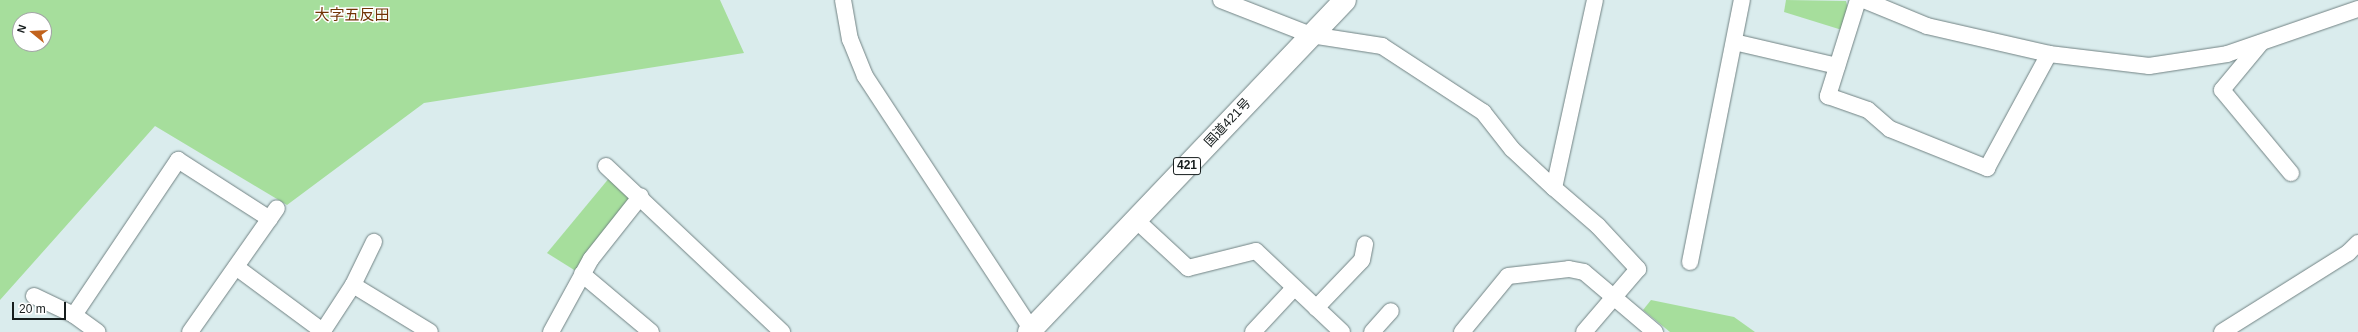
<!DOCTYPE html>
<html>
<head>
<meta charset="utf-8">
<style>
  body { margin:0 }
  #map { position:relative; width:2358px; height:332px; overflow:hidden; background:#daeced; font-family:Helvetica,"Noto Sans JP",sans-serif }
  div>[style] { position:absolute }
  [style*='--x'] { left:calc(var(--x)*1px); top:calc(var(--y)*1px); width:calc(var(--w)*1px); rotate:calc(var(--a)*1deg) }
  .green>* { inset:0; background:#a6de9c }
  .roads { filter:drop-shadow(0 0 1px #718283) drop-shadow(0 0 1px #718283) }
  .street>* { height:16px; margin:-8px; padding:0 8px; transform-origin:8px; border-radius:8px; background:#fff }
  .highway>* { height:22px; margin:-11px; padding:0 11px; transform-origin:11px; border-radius:11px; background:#fff }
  span { translate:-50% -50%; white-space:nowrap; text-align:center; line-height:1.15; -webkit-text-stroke:3px #fff; paint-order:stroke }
  .shield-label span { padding:1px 3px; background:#fff; border:1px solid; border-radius:3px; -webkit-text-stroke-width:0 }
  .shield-label { font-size:12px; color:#161d1d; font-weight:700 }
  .street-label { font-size:13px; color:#161d1d }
  .quarter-label { font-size:15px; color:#713406 }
  .north { position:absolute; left:12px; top:12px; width:40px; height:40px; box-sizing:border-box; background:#fff; border:1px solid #a2a5a5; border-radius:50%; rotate:288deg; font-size:11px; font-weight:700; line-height:16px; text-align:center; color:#161d1d }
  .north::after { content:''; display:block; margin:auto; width:14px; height:18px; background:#c1621c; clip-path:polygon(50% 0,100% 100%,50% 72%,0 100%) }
  .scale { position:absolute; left:12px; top:302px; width:54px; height:18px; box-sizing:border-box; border:2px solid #161d1d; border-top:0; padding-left:5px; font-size:12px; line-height:14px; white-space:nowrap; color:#161d1d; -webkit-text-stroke:3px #fff; paint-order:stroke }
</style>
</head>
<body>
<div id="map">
  <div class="green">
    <i style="clip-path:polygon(evenodd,0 0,720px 0,744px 53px,424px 103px,287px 205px,155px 126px,0 300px,0 0,20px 20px,44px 20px,44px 44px,20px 44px,20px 20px)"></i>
    <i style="clip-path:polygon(1786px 0,1846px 1px,1848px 9px,1842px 30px,1784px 12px)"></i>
    <i style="clip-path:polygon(610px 177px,636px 197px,579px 273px,547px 253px)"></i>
    <i style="clip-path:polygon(1651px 300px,1734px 317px,1755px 332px,1670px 332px,1643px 310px)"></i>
  </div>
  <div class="roads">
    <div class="street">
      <i style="--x:843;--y:0;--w:40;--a:80"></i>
      <i style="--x:850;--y:39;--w:40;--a:68"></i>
      <i style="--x:865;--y:76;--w:306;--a:56.7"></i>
      <i style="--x:1221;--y:0;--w:97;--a:21.3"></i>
      <i style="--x:1311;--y:35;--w:72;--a:8.8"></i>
      <i style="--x:1382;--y:46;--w:121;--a:33.2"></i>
      <i style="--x:1483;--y:112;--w:47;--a:51.9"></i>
      <i style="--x:1512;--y:149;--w:57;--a:42.9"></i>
      <i style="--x:1554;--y:188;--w:192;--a:-77.7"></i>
      <i style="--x:1858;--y:0;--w:101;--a:107.4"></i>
      <i style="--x:1828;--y:96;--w:42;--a:19.3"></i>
      <i style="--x:1868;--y:110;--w:29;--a:41"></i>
      <i style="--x:1890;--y:129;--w:105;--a:21.9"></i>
      <i style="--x:1987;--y:168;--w:130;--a:-61.5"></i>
      <i style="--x:1864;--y:0;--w:68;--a:22.4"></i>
      <i style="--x:1927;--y:26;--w:125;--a:12.9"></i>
      <i style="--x:2049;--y:54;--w:101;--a:6.8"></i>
      <i style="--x:2149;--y:66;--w:79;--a:-8.7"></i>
      <i style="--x:2227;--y:54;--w:139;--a:-19"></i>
      <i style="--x:1734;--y:42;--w:106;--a:13.1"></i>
      <i style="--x:2261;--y:43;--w:61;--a:129.7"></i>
      <i style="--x:2222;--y:90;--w:108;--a:50.3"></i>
      <i style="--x:606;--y:166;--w:242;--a:43.3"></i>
      <i style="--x:1554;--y:188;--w:58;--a:40.8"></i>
      <i style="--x:1598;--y:226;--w:59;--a:47.1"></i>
      <i style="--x:1638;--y:269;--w:83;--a:130.6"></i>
      <i style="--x:1136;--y:220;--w:71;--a:42.7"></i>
      <i style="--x:1188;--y:268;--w:70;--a:-14"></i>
      <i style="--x:1256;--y:251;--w:118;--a:43.3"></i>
      <i style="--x:1690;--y:262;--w:267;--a:-78.8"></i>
      <i style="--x:236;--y:267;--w:109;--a:36.5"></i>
      <i style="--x:582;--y:274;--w:90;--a:40"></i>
      <i style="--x:353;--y:285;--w:90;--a:31.4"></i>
      <i style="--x:34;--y:296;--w:44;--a:25.4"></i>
      <i style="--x:74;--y:315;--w:29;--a:36"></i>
      <i style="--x:1316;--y:308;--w:66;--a:-46.2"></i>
      <i style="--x:1362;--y:260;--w:16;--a:-79"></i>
      <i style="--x:74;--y:315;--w:187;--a:-56.1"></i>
      <i style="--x:178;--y:160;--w:109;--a:32.7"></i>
      <i style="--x:323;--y:331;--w:55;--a:-56.9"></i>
      <i style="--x:353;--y:285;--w:48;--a:-64"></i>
      <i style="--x:190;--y:332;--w:151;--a:-54.9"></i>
      <i style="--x:551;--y:332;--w:83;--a:-61.3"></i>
      <i style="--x:591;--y:259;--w:80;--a:-51.6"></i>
      <i style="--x:1253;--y:332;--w:60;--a:-47"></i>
      <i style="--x:1372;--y:332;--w:28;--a:-48"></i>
      <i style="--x:1462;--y:332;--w:72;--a:-50.6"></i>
      <i style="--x:1508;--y:276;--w:61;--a:-6.5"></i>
      <i style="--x:1569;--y:269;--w:15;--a:11"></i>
      <i style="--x:1584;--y:272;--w:93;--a:40.2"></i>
      <i style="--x:2222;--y:332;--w:149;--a:-32.1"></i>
      <i style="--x:2348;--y:253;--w:14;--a:-45"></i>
    </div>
    <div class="highway">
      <i style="--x:1029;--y:332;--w:458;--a:-46.4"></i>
    </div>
  </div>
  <div class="shield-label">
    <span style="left:1187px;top:166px">421</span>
  </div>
  <div class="street-label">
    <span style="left:1228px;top:123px;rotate:-47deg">国道421号</span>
  </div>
  <div class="quarter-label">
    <span style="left:352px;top:15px">大字五反田</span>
  </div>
  <div class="north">N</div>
  <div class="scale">20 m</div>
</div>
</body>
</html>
